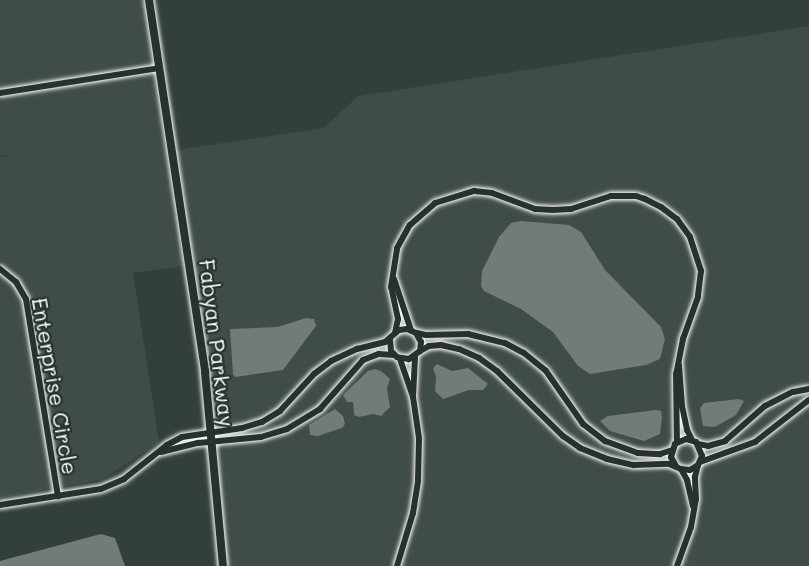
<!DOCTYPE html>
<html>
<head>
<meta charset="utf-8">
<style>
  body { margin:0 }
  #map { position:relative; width:809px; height:566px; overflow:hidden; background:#333f3a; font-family:Mali,sans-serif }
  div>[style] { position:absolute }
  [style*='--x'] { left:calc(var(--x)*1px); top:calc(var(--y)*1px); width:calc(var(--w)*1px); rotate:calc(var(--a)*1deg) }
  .built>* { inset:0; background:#404c47 }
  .water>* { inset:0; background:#737b78 }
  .roads { filter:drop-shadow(0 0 2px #fff) drop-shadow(0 0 2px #fff) }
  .minor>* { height:6px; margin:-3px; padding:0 3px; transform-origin:3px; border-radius:3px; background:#26332d }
  .major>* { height:8px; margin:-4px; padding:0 4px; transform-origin:4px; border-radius:4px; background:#26332d }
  span { translate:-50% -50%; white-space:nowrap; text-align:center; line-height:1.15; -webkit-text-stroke:4.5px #26332d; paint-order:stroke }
  .street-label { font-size:21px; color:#fff }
</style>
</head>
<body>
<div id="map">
  <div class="built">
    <i style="clip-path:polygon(0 0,143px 0,183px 266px,133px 273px,159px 442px,103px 479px,0 498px,0 157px,14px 154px,0 156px)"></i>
    <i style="clip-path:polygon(809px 26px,809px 566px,227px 566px,211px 380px,177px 150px,324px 128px,358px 96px)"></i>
  </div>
  <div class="water">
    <i style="clip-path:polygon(521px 221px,569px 225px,581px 232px,605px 270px,661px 327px,665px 339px,660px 359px,646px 365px,590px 374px,578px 366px,553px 332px,521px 309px,484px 291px,481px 286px,482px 271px,499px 237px,511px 223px)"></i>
    <i style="clip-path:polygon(306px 318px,314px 319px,316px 326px,283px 370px,235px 377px,233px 374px,230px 329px,278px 327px)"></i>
    <i style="clip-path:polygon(437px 364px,452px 371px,468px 368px,488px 384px,483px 390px,469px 390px,443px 399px,435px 391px,436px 377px,433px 368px)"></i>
    <i style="clip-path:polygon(375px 369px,381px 371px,390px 379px,387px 388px,390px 407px,381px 416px,373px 414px,359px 417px,354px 415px,353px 402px,347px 402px,343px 395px,368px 371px)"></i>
    <i style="clip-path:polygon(739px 399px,744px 401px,736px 415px,715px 427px,703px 426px,700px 408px,704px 403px)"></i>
    <i style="clip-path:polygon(335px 409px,343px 416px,345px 424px,342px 428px,318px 436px,310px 435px,309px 425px)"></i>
    <i style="clip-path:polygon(656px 410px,661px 411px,662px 417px,660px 434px,644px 441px,610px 431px,600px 421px,608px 416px)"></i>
    <i style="clip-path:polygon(101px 534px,115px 538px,125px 566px,0 566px,0 561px)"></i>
  </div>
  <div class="roads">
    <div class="minor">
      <i style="--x:0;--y:93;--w:161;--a:-8.9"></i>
      <i style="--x:0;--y:269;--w:21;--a:39"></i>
      <i style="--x:16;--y:282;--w:20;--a:60"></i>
      <i style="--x:26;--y:299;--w:200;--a:80.8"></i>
      <i style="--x:394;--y:279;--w:54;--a:71.6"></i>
      <i style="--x:395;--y:333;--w:14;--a:-78"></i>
      <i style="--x:398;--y:319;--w:33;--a:-102"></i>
      <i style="--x:391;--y:287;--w:39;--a:-81"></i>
      <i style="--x:397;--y:248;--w:26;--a:-61"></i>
      <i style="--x:410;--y:225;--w:33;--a:-41"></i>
      <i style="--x:435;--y:203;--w:41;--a:-17.1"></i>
      <i style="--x:474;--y:191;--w:18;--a:6"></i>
      <i style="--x:492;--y:193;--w:46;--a:20.4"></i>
      <i style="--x:535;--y:209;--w:18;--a:3"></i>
      <i style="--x:553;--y:210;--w:18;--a:-3"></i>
      <i style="--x:571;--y:209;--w:42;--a:-18"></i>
      <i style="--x:611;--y:196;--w:25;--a:0"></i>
      <i style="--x:636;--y:196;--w:9;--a:18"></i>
      <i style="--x:645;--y:199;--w:18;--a:27"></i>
      <i style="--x:661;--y:207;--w:20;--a:37"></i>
      <i style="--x:677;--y:219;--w:22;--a:54"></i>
      <i style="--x:690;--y:237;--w:36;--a:72"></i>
      <i style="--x:701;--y:271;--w:26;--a:97"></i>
      <i style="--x:698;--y:297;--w:45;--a:109.7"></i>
      <i style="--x:683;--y:339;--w:36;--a:101"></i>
      <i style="--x:676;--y:374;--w:68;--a:89.2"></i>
      <i style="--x:417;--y:333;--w:9;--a:13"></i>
      <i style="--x:426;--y:335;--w:42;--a:-1.4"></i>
      <i style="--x:468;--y:334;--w:38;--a:14"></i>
      <i style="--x:505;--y:343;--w:21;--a:28"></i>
      <i style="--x:524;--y:353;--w:28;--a:39"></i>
      <i style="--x:546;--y:371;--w:65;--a:55.1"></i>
      <i style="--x:583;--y:424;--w:28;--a:38"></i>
      <i style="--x:605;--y:441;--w:35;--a:20"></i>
      <i style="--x:638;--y:453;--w:22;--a:3"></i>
      <i style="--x:660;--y:454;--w:13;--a:-18"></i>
      <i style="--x:420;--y:351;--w:10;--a:-29"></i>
      <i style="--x:429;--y:346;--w:12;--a:-5"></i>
      <i style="--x:441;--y:345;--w:18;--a:13"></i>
      <i style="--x:459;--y:349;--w:22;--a:24"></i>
      <i style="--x:479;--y:358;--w:22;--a:36"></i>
      <i style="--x:497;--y:371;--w:93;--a:44.6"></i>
      <i style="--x:563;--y:436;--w:21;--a:35"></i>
      <i style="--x:580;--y:448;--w:29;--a:22"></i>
      <i style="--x:607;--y:459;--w:28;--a:13"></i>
      <i style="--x:634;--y:465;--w:35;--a:-2"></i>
      <i style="--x:669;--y:464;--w:13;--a:23"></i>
      <i style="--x:681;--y:469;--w:9;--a:6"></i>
      <i style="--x:690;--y:470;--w:9;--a:-32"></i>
      <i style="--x:698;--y:465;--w:10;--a:-66"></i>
      <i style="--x:702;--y:456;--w:15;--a:-113"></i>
      <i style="--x:696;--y:442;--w:10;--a:-163"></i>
      <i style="--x:686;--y:439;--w:12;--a:156"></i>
      <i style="--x:675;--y:444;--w:14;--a:107"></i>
      <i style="--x:671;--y:457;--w:10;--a:61"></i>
      <i style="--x:400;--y:359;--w:40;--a:71.1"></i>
      <i style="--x:679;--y:365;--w:41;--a:85.8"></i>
      <i style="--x:682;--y:406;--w:25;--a:78"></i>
      <i style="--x:687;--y:430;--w:11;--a:63"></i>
      <i style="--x:698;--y:444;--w:10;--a:11"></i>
      <i style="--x:708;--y:446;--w:18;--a:-16"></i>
      <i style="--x:725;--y:441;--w:53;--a:-41.2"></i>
      <i style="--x:765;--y:406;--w:31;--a:-27"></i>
      <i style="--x:793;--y:392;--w:16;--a:-11"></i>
      <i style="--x:161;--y:452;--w:38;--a:-14"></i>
      <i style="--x:198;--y:443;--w:63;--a:-5.4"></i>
      <i style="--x:261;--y:437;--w:27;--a:-17"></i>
      <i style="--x:287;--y:429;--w:39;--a:-31"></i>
      <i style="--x:320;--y:409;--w:65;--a:-48.7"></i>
      <i style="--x:363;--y:360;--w:17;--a:-21"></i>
      <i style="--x:379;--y:354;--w:15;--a:4"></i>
      <i style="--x:700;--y:462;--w:59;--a:-20"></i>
      <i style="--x:755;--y:442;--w:68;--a:-37.9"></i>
      <i style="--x:681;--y:469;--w:13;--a:61"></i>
      <i style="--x:687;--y:480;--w:27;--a:77"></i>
      <i style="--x:0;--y:505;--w:102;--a:-9"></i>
      <i style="--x:101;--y:489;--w:25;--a:-23"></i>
      <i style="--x:124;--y:479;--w:55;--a:-38.3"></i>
      <i style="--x:167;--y:445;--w:17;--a:-28"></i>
      <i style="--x:182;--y:437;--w:61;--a:-8.5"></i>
      <i style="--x:242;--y:428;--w:21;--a:-17"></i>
      <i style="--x:262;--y:422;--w:21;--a:-31"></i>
      <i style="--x:280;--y:411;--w:50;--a:-47.4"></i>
      <i style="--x:314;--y:374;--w:21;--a:-37"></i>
      <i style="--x:331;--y:361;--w:29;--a:-25"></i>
      <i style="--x:357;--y:349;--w:29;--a:-14"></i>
      <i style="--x:385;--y:342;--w:18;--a:-41"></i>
      <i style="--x:399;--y:330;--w:8;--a:-7"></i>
      <i style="--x:407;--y:329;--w:10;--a:24"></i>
      <i style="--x:416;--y:333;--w:10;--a:61"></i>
      <i style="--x:421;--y:342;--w:9;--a:96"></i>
      <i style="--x:420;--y:351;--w:14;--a:144"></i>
      <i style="--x:409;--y:359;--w:12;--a:-171"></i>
      <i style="--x:397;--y:357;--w:8;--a:-135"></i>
      <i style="--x:391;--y:351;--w:12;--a:-95"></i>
      <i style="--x:397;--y:566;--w:55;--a:-73.2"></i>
      <i style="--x:413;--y:513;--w:33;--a:-81"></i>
      <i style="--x:418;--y:480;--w:42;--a:-88.6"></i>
      <i style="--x:419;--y:438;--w:41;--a:-98.3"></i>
      <i style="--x:413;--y:397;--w:40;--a:-87.1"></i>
      <i style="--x:677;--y:566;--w:41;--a:-70.3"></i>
      <i style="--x:691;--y:527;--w:28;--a:-80"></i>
      <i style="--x:696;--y:499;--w:22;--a:-93"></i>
      <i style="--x:695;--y:477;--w:12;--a:-76"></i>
    </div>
    <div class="major">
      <i style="--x:149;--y:0;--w:376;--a:81.4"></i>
      <i style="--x:205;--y:372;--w:195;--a:84.7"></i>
    </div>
  </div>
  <div class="street-label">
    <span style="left:217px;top:343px;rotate:83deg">Fabyan Parkway</span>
    <span style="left:55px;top:386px;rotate:80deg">Enterprise Circle</span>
  </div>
</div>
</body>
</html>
